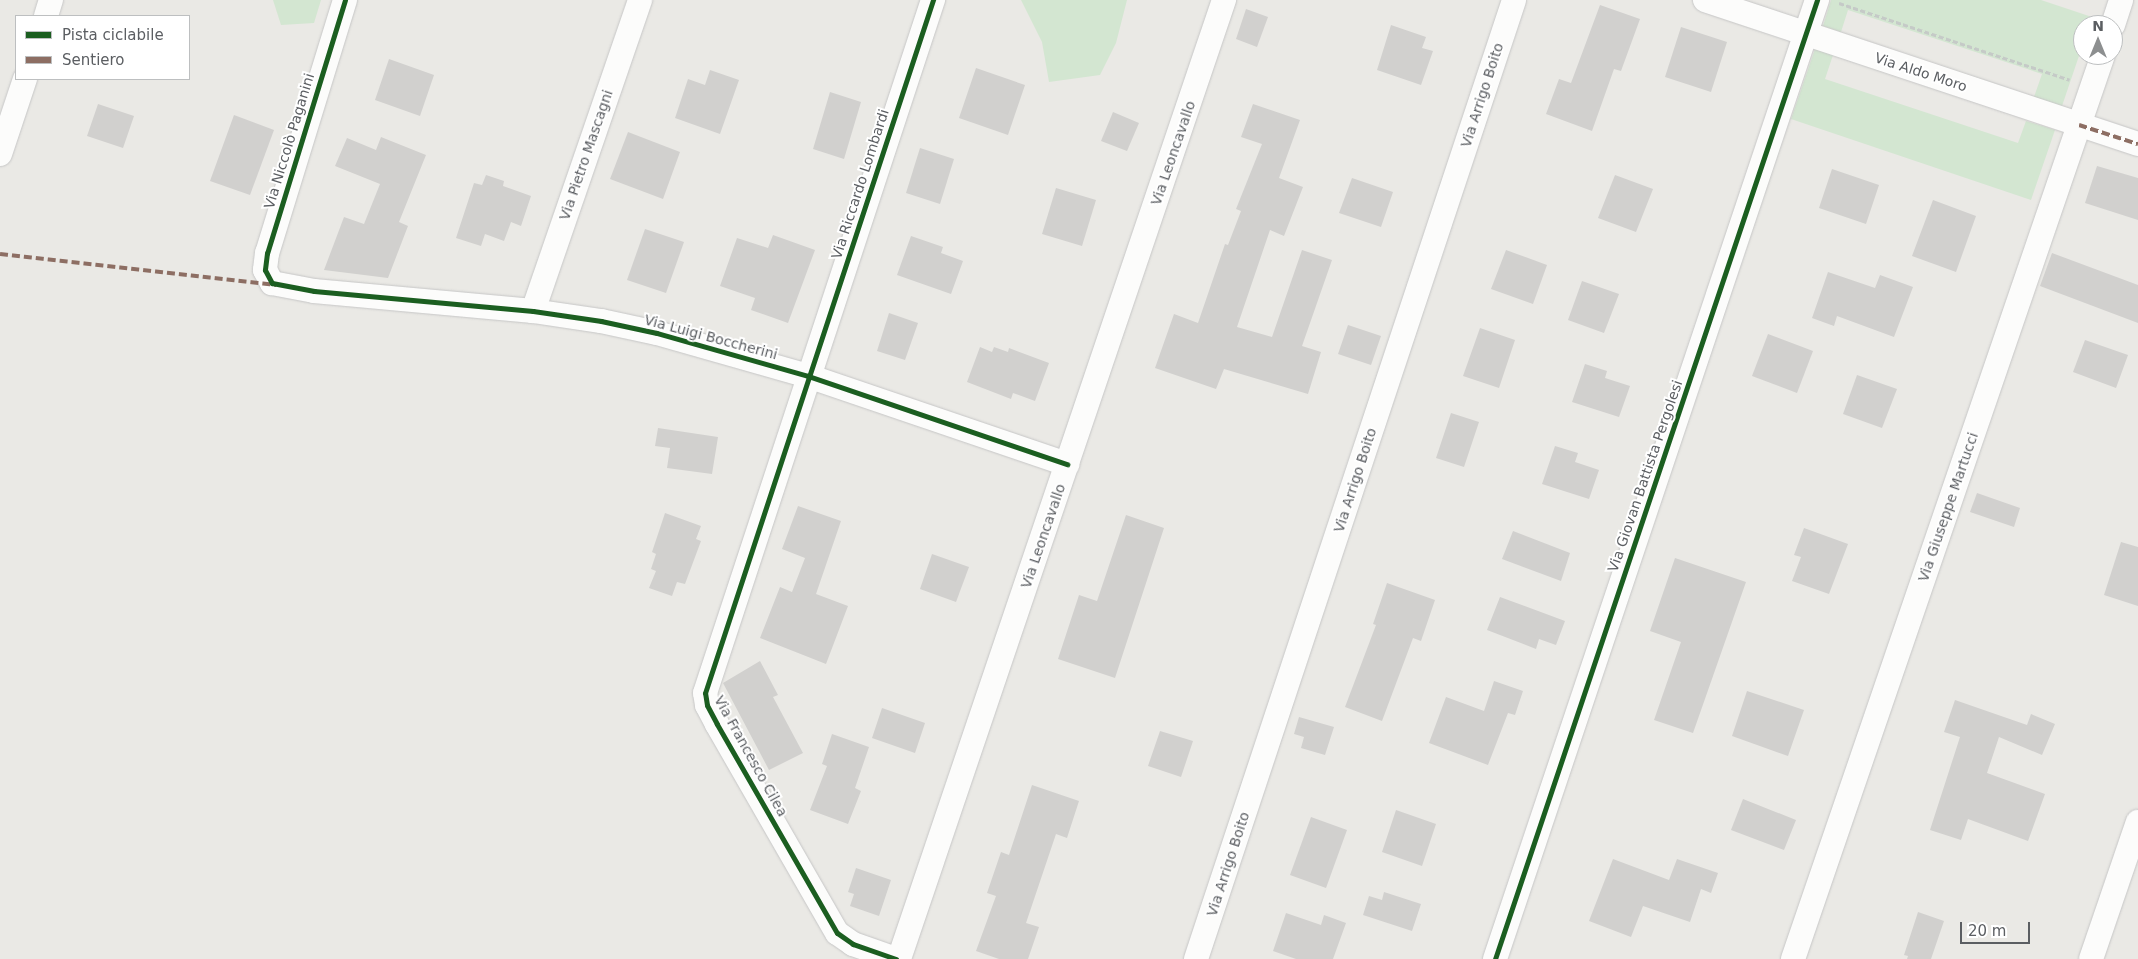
<!DOCTYPE html>
<html>
<head>
<meta charset="utf-8">
<style>
  body { margin:0 }
  #map { position:relative; width:2138px; height:959px; overflow:hidden; background:#eae9e5; font-family:"DejaVu Sans",sans-serif }
  div>[style] { position:absolute }
  [style*='--x'] { left:calc(var(--x)*1px); top:calc(var(--y)*1px); width:calc(var(--w)*1px); rotate:calc(var(--a)*1deg) }
  .green>* { inset:0; background:#d3e6d1 }
  .building>* { inset:0; background:#d1d0ce }
  .path>* { height:3px; margin-top:-1.5px; transform-origin:0; background:repeating-linear-gradient(90deg,#c5cac7 0 5px,transparent 0 7.5px) }
  .roads { filter:drop-shadow(0 0 1px #c6c6c6) drop-shadow(0 0 1px #c6c6c6) }
  .street>* { height:24px; margin:-12px; padding:0 12px; transform-origin:12px; border-radius:12px; background:#fcfcfb }
  .quiet>* { height:4px; margin-top:-2px; transform-origin:0; background:repeating-linear-gradient(90deg,#8d6e63 0 8px,transparent 0 12px) }
  .cycleway>* { height:5px; margin:-2.5px; padding:0 2.5px; transform-origin:2.5px; border-radius:2.5px; background:#1b5e20 }
  span { translate:-50% -50%; white-space:nowrap; text-align:center; line-height:1.15; -webkit-text-stroke:4px #fff; paint-order:stroke }
  .street-label { font-size:14px; color:#5b5e62 }
  .legend { position:absolute; left:15px; top:15px; width:175px; height:65px; box-sizing:border-box; background:#fff; border:1px solid #bdbfc0; margin:0; padding:6px 9px; list-style:none; font-size:15px; color:#5b5e62 }
  .legend li { display:flex; align-items:center; gap:10px; height:25px }
  .legend b { width:25px; border:1px solid #bdbfc0 }
  .north { position:absolute; left:2073px; top:15px; width:50px; height:50px; box-sizing:border-box; background:#fff; border:1px solid #bdbfc0; border-radius:50%; rotate:0deg; font-size:14px; font-weight:700; line-height:20px; text-align:center; color:#5b5e62 }
  .north::after { content:''; display:block; margin:auto; width:18px; height:22px; background:#8d8f90; clip-path:polygon(50% 0,100% 100%,50% 72%,0 100%) }
  .scale { position:absolute; left:1960px; top:922px; width:70px; height:22px; box-sizing:border-box; border:2px solid #5b5e62; border-top:0; padding-left:6px; font-size:15px; line-height:18px; white-space:nowrap; color:#5b5e62; -webkit-text-stroke:4px #fff; paint-order:stroke }
</style>
</head>
<body>
<div id="map">
  <div class="green">
    <i style="clip-path:polygon(273px 0,321px 0,314px 23px,281px 25px)"></i>
    <i style="clip-path:polygon(1021px 0,1127px 0,1116px 43px,1100px 75px,1049px 82px,1042px 42px)"></i>
    <i style="clip-path:polygon(1831px 0,2041px 0,2092px 17px,2089px 25px,2083px 25px,2083px 44px,2062px 106px,2034px 97px,2042px 74px,1848px 10px,1841px 32px,1823px 26px)"></i>
    <i style="clip-path:polygon(1815px 49px,1833px 55px,1825px 79px,2018px 143px,2026px 121px,2055px 130px,2031px 200px,1791px 119px)"></i>
  </div>
  <div class="building">
    <i style="clip-path:polygon(1600px 5px,1640px 19px,1621px 71px,1614px 69px,1592px 131px,1546px 114px,1559px 79px,1571px 83px)"></i>
    <i style="clip-path:polygon(1246px 9px,1268px 17px,1257px 47px,1236px 39px)"></i>
    <i style="clip-path:polygon(1391px 25px,1426px 37px,1422px 48px,1433px 51px,1421px 85px,1377px 70px)"></i>
    <i style="clip-path:polygon(1681px 27px,1727px 42px,1711px 92px,1665px 77px)"></i>
    <i style="clip-path:polygon(389px 59px,434px 75px,420px 116px,375px 100px)"></i>
    <i style="clip-path:polygon(976px 68px,1025px 85px,1008px 135px,959px 118px)"></i>
    <i style="clip-path:polygon(710px 70px,739px 80px,720px 134px,675px 118px,688px 79px,705px 85px)"></i>
    <i style="clip-path:polygon(830px 92px,861px 102px,844px 159px,813px 149px)"></i>
    <i style="clip-path:polygon(98px 104px,134px 116px,123px 148px,87px 136px)"></i>
    <i style="clip-path:polygon(1253px 104px,1300px 120px,1279px 178px,1303px 187px,1284px 236px,1270px 230px,1237px 327px,1272px 337px,1302px 250px,1332px 260px,1302px 346px,1321px 352px,1308px 394px,1224px 369px,1216px 389px,1155px 368px,1174px 314px,1198px 323px,1225px 244px,1228px 245px,1241px 211px,1236px 209px,1262px 144px,1241px 137px)"></i>
    <i style="clip-path:polygon(1113px 112px,1139px 123px,1127px 151px,1101px 141px)"></i>
    <i style="clip-path:polygon(234px 115px,274px 130px,250px 195px,210px 181px)"></i>
    <i style="clip-path:polygon(628px 132px,680px 152px,663px 199px,610px 179px)"></i>
    <i style="clip-path:polygon(381px 137px,426px 155px,399px 222px,408px 226px,388px 278px,324px 270px,344px 217px,364px 224px,380px 184px,335px 166px,347px 138px,376px 150px)"></i>
    <i style="clip-path:polygon(920px 148px,954px 159px,940px 204px,906px 193px)"></i>
    <i style="clip-path:polygon(2097px 166px,2138px 178px,2138px 220px,2085px 203px)"></i>
    <i style="clip-path:polygon(1832px 169px,1879px 185px,1866px 224px,1819px 208px)"></i>
    <i style="clip-path:polygon(486px 175px,504px 181px,503px 186px,531px 196px,521px 226px,511px 222px,504px 241px,485px 234px,481px 246px,456px 238px,474px 183px,482px 185px)"></i>
    <i style="clip-path:polygon(1615px 175px,1653px 189px,1636px 232px,1598px 218px)"></i>
    <i style="clip-path:polygon(1352px 178px,1393px 192px,1381px 227px,1339px 213px)"></i>
    <i style="clip-path:polygon(1056px 188px,1096px 200px,1082px 246px,1042px 234px)"></i>
    <i style="clip-path:polygon(1933px 200px,1976px 216px,1956px 272px,1912px 256px)"></i>
    <i style="clip-path:polygon(645px 229px,684px 242px,666px 293px,627px 280px)"></i>
    <i style="clip-path:polygon(773px 235px,815px 250px,788px 323px,751px 310px,755px 298px,720px 286px,737px 238px,768px 248px)"></i>
    <i style="clip-path:polygon(911px 236px,943px 247px,941px 253px,963px 261px,951px 294px,897px 275px)"></i>
    <i style="clip-path:polygon(1506px 250px,1547px 265px,1533px 304px,1491px 289px)"></i>
    <i style="clip-path:polygon(2052px 253px,2138px 285px,2138px 323px,2040px 286px)"></i>
    <i style="clip-path:polygon(1828px 272px,1875px 288px,1880px 275px,1913px 287px,1894px 337px,1837px 316px,1834px 326px,1812px 318px)"></i>
    <i style="clip-path:polygon(1582px 281px,1619px 294px,1604px 333px,1568px 320px)"></i>
    <i style="clip-path:polygon(889px 313px,918px 323px,905px 360px,877px 351px)"></i>
    <i style="clip-path:polygon(1348px 325px,1381px 336px,1371px 365px,1338px 354px)"></i>
    <i style="clip-path:polygon(1480px 328px,1515px 340px,1499px 388px,1463px 376px)"></i>
    <i style="clip-path:polygon(1768px 334px,1813px 351px,1797px 393px,1752px 376px)"></i>
    <i style="clip-path:polygon(2085px 340px,2128px 355px,2116px 388px,2073px 372px)"></i>
    <i style="clip-path:polygon(980px 347px,992px 352px,994px 347px,1008px 352px,1009px 348px,1049px 363px,1035px 401px,1013px 393px,1011px 399px,967px 382px)"></i>
    <i style="clip-path:polygon(1585px 364px,1607px 371px,1605px 378px,1630px 386px,1619px 417px,1572px 402px)"></i>
    <i style="clip-path:polygon(1857px 375px,1897px 389px,1882px 428px,1843px 414px)"></i>
    <i style="clip-path:polygon(1451px 413px,1479px 422px,1464px 467px,1436px 458px)"></i>
    <i style="clip-path:polygon(658px 428px,718px 437px,712px 474px,667px 468px,670px 448px,655px 446px)"></i>
    <i style="clip-path:polygon(1555px 446px,1578px 453px,1575px 462px,1599px 470px,1589px 499px,1542px 484px)"></i>
    <i style="clip-path:polygon(1977px 493px,2020px 508px,2014px 527px,1970px 512px)"></i>
    <i style="clip-path:polygon(798px 506px,841px 521px,816px 594px,848px 606px,826px 664px,760px 638px,780px 587px,792px 592px,805px 558px,782px 549px)"></i>
    <i style="clip-path:polygon(665px 513px,701px 526px,696px 539px,701px 541px,685px 584px,677px 582px,672px 596px,649px 588px,656px 571px,651px 569px,656px 554px,652px 552px)"></i>
    <i style="clip-path:polygon(1126px 515px,1164px 528px,1115px 678px,1058px 659px,1079px 595px,1097px 601px)"></i>
    <i style="clip-path:polygon(1804px 528px,1848px 544px,1829px 594px,1792px 581px,1801px 557px,1794px 555px)"></i>
    <i style="clip-path:polygon(1513px 531px,1570px 553px,1561px 581px,1502px 559px)"></i>
    <i style="clip-path:polygon(2121px 542px,2138px 547px,2138px 606px,2104px 595px)"></i>
    <i style="clip-path:polygon(932px 554px,969px 567px,956px 602px,920px 589px)"></i>
    <i style="clip-path:polygon(1675px 558px,1746px 582px,1693px 733px,1654px 720px,1681px 642px,1650px 631px)"></i>
    <i style="clip-path:polygon(1387px 583px,1435px 600px,1421px 641px,1413px 638px,1382px 721px,1345px 707px,1376px 625px,1373px 624px)"></i>
    <i style="clip-path:polygon(1500px 597px,1565px 621px,1556px 645px,1539px 639px,1536px 649px,1487px 630px)"></i>
    <i style="clip-path:polygon(760px 661px,778px 695px,773px 697px,803px 753px,769px 770px,723px 683px)"></i>
    <i style="clip-path:polygon(1494px 681px,1523px 691px,1515px 715px,1508px 713px,1488px 765px,1429px 743px,1446px 697px,1484px 711px)"></i>
    <i style="clip-path:polygon(1747px 691px,1804px 710px,1788px 756px,1732px 736px)"></i>
    <i style="clip-path:polygon(1955px 700px,2027px 725px,2031px 714px,2055px 724px,2042px 755px,1999px 737px,1987px 773px,2045px 794px,2028px 841px,1968px 819px,1961px 840px,1930px 830px,1960px 737px,1944px 732px)"></i>
    <i style="clip-path:polygon(882px 708px,925px 723px,915px 753px,872px 738px)"></i>
    <i style="clip-path:polygon(1299px 717px,1334px 727px,1325px 755px,1301px 748px,1304px 737px,1294px 734px)"></i>
    <i style="clip-path:polygon(1160px 731px,1193px 741px,1181px 777px,1148px 766px)"></i>
    <i style="clip-path:polygon(832px 734px,869px 747px,855px 788px,861px 791px,848px 824px,810px 810px,827px 766px,822px 764px)"></i>
    <i style="clip-path:polygon(1032px 785px,1079px 801px,1067px 838px,1056px 834px,1026px 923px,1039px 927px,1028px 959px,999px 959px,976px 951px,996px 896px,987px 893px,1001px 852px,1009px 855px)"></i>
    <i style="clip-path:polygon(1743px 799px,1796px 820px,1784px 850px,1731px 830px)"></i>
    <i style="clip-path:polygon(1396px 810px,1436px 824px,1422px 866px,1382px 852px)"></i>
    <i style="clip-path:polygon(1311px 817px,1347px 830px,1326px 888px,1290px 875px)"></i>
    <i style="clip-path:polygon(1613px 859px,1669px 880px,1677px 859px,1718px 873px,1711px 893px,1701px 889px,1690px 922px,1643px 906px,1631px 937px,1589px 921px)"></i>
    <i style="clip-path:polygon(856px 868px,891px 880px,879px 916px,850px 906px,854px 894px,848px 892px)"></i>
    <i style="clip-path:polygon(1384px 892px,1421px 904px,1412px 931px,1363px 915px,1369px 896px,1382px 900px)"></i>
    <i style="clip-path:polygon(1918px 912px,1944px 921px,1931px 959px,1907px 959px,1908px 956px,1904px 955px)"></i>
    <i style="clip-path:polygon(1286px 913px,1321px 925px,1324px 915px,1346px 923px,1333px 959px,1296px 959px,1273px 951px)"></i>
  </div>
  <div class="path">
    <i style="--x:1839;--y:3;--w:243;--a:18.4"></i>
  </div>
  <div class="roads">
    <div class="street">
      <i style="--x:345;--y:0;--w:265;--a:107.1"></i>
      <i style="--x:267;--y:253;--w:17;--a:97"></i>
      <i style="--x:265;--y:270;--w:15;--a:62"></i>
      <i style="--x:272;--y:283;--w:43;--a:10.8"></i>
      <i style="--x:314;--y:291;--w:220;--a:5.2"></i>
      <i style="--x:533;--y:311;--w:69;--a:8.4"></i>
      <i style="--x:601;--y:321;--w:57;--a:12.1"></i>
      <i style="--x:657;--y:333;--w:157;--a:15.9"></i>
      <i style="--x:808;--y:376;--w:274;--a:18.8"></i>
      <i style="--x:1705;--y:0;--w:456;--a:18.4"></i>
      <i style="--x:46;--y:16;--w:17;--a:-73"></i>
      <i style="--x:2113;--y:25;--w:26;--a:-72"></i>
      <i style="--x:0;--y:154;--w:79;--a:-71.6"></i>
      <i style="--x:533;--y:311;--w:329;--a:-71"></i>
      <i style="--x:896;--y:959;--w:46;--a:-160.8"></i>
      <i style="--x:853;--y:944;--w:19;--a:-145"></i>
      <i style="--x:837;--y:933;--w:241;--a:-119.9"></i>
      <i style="--x:717;--y:724;--w:21;--a:-118"></i>
      <i style="--x:707;--y:705;--w:12;--a:-99"></i>
      <i style="--x:705;--y:693;--w:730;--a:-71.79"></i>
      <i style="--x:899;--y:959;--w:1013;--a:-71.28"></i>
      <i style="--x:1196;--y:959;--w:1010;--a:-71.65"></i>
      <i style="--x:1495;--y:959;--w:1012;--a:-71.44"></i>
      <i style="--x:1793;--y:959;--w:956;--a:-71.07"></i>
      <i style="--x:2091;--y:959;--w:145;--a:-71.1"></i>
    </div>
  </div>
  <div class="quiet">
    <i style="--x:2079;--y:125;--w:62;--a:17.9"></i>
    <i style="--x:0;--y:254;--w:278;--a:6.4"></i>
  </div>
  <div class="cycleway">
    <i style="--x:345;--y:0;--w:265;--a:107.1"></i>
    <i style="--x:267;--y:253;--w:17;--a:97"></i>
    <i style="--x:265;--y:270;--w:15;--a:62"></i>
    <i style="--x:272;--y:283;--w:43;--a:10.8"></i>
    <i style="--x:314;--y:291;--w:220;--a:5.2"></i>
    <i style="--x:533;--y:311;--w:69;--a:8.4"></i>
    <i style="--x:601;--y:321;--w:57;--a:12.1"></i>
    <i style="--x:657;--y:333;--w:157;--a:15.9"></i>
    <i style="--x:808;--y:376;--w:274;--a:18.8"></i>
    <i style="--x:896;--y:959;--w:46;--a:-160.8"></i>
    <i style="--x:853;--y:944;--w:19;--a:-145"></i>
    <i style="--x:837;--y:933;--w:241;--a:-119.9"></i>
    <i style="--x:717;--y:724;--w:21;--a:-118"></i>
    <i style="--x:707;--y:705;--w:12;--a:-99"></i>
    <i style="--x:705;--y:693;--w:730;--a:-71.79"></i>
    <i style="--x:1495;--y:959;--w:1012;--a:-71.44"></i>
  </div>
  <div class="street-label">
    <span style="left:1921px;top:72px;rotate:18deg">Via Aldo Moro</span>
    <span style="left:1482px;top:95px;rotate:-72deg">Via Arrigo Boito</span>
    <span style="left:289px;top:141px;rotate:-73deg">Via Niccolò Paganini</span>
    <span style="left:1173px;top:153px;rotate:-71deg">Via Leoncavallo</span>
    <span style="left:586px;top:155px;rotate:-71deg">Via Pietro Mascagni</span>
    <span style="left:860px;top:184px;rotate:-72deg">Via Riccardo Lombardi</span>
    <span style="left:711px;top:337px;rotate:15deg">Via Luigi Boccherini</span>
    <span style="left:1645px;top:476px;rotate:-71deg">Via Giovan Battista Pergolesi</span>
    <span style="left:1355px;top:480px;rotate:-72deg">Via Arrigo Boito</span>
    <span style="left:1948px;top:507px;rotate:-71deg">Via Giuseppe Martucci</span>
    <span style="left:1043px;top:536px;rotate:-71deg">Via Leoncavallo</span>
    <span style="left:751px;top:756px;rotate:61deg">Via Francesco Cilea</span>
    <span style="left:1228px;top:864px;rotate:-72deg">Via Arrigo Boito</span>
  </div>
  <ul class="legend">
  <li><b style="height:6px;background:#1b5e20"></b>Pista ciclabile</li>
  <li><b style="height:6px;background:#8d6e63"></b>Sentiero</li>
  </ul>
  <div class="north">N</div>
  <div class="scale">20 m</div>
</div>
</body>
</html>
